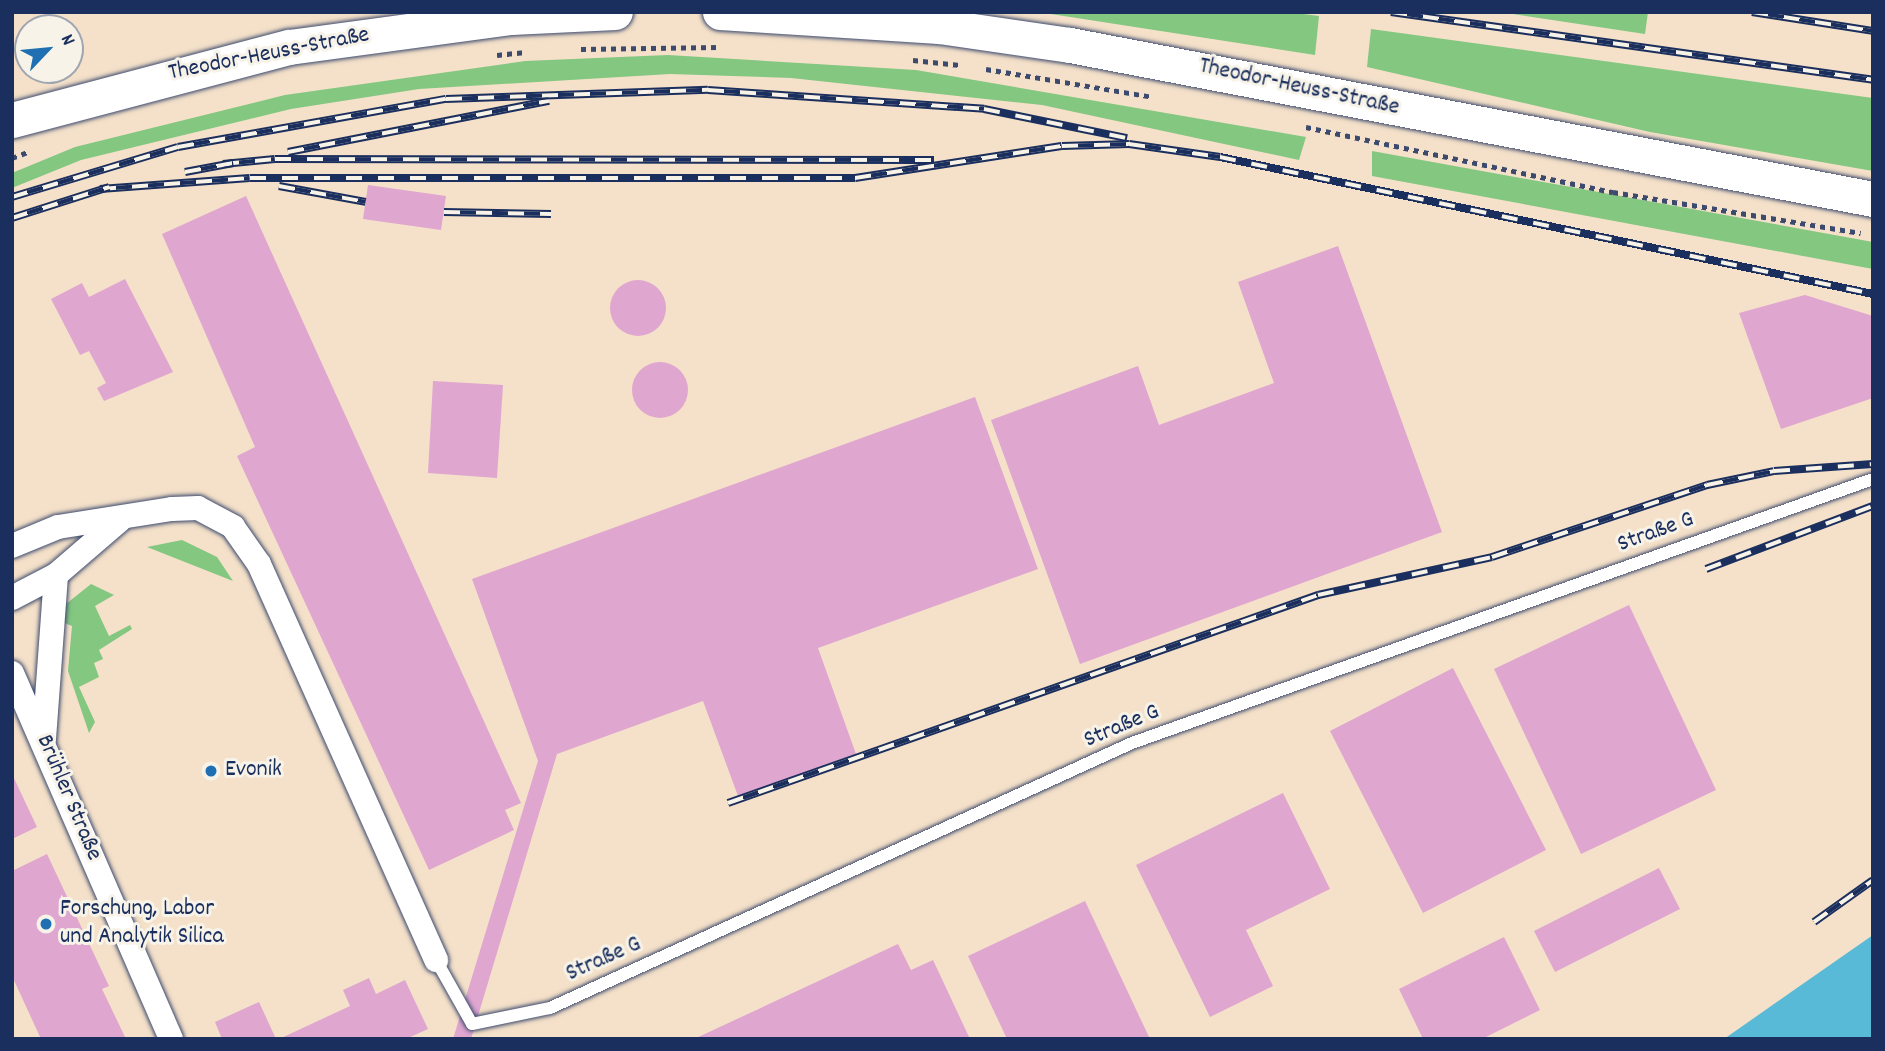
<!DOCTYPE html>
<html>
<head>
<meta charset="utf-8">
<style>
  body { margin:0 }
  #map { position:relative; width:1885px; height:1051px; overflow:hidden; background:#f5e1c9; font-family:Dekko,sans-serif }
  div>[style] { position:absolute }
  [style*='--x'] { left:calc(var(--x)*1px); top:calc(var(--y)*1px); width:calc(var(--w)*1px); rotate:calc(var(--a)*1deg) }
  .green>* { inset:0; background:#83c781 }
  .water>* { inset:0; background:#59bad7 }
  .building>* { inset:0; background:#dfa6d0 }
  .round { border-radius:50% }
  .path>* { height:4.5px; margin-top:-2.25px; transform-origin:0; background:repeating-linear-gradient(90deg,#3c4a6e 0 5px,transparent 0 10px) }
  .roads { filter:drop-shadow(0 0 2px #3c4a6e) drop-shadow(0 0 2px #3c4a6e) }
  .lane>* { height:12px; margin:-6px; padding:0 6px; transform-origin:6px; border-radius:6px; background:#fff }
  .street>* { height:24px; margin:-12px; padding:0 12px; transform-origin:12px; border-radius:12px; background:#fff }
  .secondary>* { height:35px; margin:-17.5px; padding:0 17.5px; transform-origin:17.5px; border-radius:17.5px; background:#fff }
  .rail>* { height:8px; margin-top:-4px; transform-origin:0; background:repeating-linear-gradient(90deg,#f7f3e8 0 16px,#1b2f5e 0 32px); box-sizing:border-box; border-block:2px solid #1b2f5e }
  .dots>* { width:19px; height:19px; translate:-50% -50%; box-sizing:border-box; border:4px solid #f7f3e8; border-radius:50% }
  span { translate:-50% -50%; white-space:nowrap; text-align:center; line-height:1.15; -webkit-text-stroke:6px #f7f3e8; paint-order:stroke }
  .street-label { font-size:24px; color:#1b2f5e }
  .poi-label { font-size:24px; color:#1b2f5e }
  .left { translate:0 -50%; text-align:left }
  .frame { position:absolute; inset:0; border:14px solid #1b2f5e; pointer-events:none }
  .north { position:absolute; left:14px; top:14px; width:70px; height:70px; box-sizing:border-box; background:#f7f3e8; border:2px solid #9fa5b1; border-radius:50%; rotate:64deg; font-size:19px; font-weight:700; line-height:28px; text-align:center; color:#1b2f5e }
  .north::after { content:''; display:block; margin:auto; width:24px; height:32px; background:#1f6fb2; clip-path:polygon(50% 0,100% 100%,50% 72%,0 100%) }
</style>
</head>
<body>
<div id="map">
  <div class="green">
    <i style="clip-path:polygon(1038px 12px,1288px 12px,1319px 16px,1315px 55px)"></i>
    <i style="clip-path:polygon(1500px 12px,1648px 12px,1645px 34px)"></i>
    <i style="clip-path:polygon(1371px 29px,1873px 98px,1873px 171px,1650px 132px,1367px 67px)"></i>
    <i style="clip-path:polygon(668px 55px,916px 70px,1306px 137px,1299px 160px,1042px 105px,791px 78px,670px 74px,419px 89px,291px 109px,81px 160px,12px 188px,12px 173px,75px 147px,285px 95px,525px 61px)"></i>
    <i style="clip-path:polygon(1372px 151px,1873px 242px,1873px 269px,1372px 176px)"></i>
    <i style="clip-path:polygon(182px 540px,217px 557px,233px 581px,147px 547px)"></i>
    <i style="clip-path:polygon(91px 584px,114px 595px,95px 606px,109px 636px,130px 625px,132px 629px,99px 650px,103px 659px,94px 663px,99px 677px,79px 687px,95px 722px,89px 733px,68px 671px,72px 626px,62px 622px,66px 604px)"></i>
  </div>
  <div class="water">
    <i style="clip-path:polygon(1873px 935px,1873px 1039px,1724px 1039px,1794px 990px)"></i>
  </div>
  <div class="building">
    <i style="clip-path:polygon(368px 185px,446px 196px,441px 230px,363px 219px)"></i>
    <i style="clip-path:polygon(246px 196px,521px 803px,505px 810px,514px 830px,429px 870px,237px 456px,255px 447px,162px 234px)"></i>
    <i style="clip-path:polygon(1338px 246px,1442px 532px,1080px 664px,991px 420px,1138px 366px,1159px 425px,1274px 383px,1238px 282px)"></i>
    <i style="clip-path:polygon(125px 279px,173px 372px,104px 401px,97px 388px,106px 383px,89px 351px,80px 355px,51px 299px,82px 283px,89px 297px)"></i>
    <i class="round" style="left:610px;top:280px;width:56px;height:56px"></i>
    <i style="clip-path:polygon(1805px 295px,1873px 316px,1873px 398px,1781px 429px,1739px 313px)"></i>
    <i class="round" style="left:632px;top:362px;width:56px;height:56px"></i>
    <i style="clip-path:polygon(433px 381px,503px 385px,497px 478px,428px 473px)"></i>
    <i style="clip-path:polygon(975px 397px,1038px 569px,818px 648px,856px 754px,738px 796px,703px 701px,557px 754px,471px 1039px,453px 1039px,538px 761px,472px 579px)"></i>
    <i style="clip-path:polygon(1629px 605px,1716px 790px,1581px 854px,1494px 669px)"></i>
    <i style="clip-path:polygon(1453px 668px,1546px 850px,1423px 913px,1330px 731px)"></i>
    <i style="clip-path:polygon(12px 774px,37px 827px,12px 839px)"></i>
    <i style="clip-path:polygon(1283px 793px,1330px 889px,1246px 930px,1273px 986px,1210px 1017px,1136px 865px)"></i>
    <i style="clip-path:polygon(47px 854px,109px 986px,102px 989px,126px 1039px,41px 1039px,12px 976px,12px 871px)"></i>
    <i style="clip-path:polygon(1659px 868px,1680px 909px,1555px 972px,1534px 931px)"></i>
    <i style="clip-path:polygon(1085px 901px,1150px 1039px,1007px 1039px,968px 956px)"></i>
    <i style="clip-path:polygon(1504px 937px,1540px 1010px,1482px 1039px,1423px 1039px,1399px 989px)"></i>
    <i style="clip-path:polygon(898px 944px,911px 970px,933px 960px,970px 1039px,694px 1039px)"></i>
    <i style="clip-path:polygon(369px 978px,376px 994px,405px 980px,428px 1029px,406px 1039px,279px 1039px,350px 1006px,343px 990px)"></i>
    <i style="clip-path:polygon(259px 1002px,276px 1039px,222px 1039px,215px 1022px)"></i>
  </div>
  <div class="path">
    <i style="--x:581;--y:49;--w:138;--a:-0.8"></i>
    <i style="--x:497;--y:55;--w:27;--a:-6"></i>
    <i style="--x:913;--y:60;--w:47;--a:6.1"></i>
    <i style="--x:986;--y:69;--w:169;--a:9.5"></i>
    <i style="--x:1306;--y:127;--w:314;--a:12"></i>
    <i style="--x:1613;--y:192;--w:251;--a:9.4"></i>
    <i style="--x:12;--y:158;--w:17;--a:-21"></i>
  </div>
  <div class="roads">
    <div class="lane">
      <i style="--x:436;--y:960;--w:73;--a:60.6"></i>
      <i style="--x:472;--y:1024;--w:80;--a:-11.6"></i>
      <i style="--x:550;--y:1008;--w:639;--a:-24.48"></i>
      <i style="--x:1132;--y:743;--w:787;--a:-19.61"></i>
    </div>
    <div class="street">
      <i style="--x:12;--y:546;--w:50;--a:-22.4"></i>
      <i style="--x:58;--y:527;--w:115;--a:-9"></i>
      <i style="--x:172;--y:509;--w:26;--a:-2"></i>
      <i style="--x:198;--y:508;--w:40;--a:28"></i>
      <i style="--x:233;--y:527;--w:45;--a:54.9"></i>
      <i style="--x:259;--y:564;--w:434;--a:65.9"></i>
      <i style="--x:12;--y:598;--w:50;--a:-27.6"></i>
      <i style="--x:56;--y:575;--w:84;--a:-40.7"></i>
      <i style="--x:12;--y:673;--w:399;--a:66.5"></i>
      <i style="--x:44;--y:739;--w:164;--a:-85.8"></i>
    </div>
    <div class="secondary">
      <i style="--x:720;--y:12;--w:219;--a:3.7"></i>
      <i style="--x:939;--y:26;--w:132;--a:8.3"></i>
      <i style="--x:1070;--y:45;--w:818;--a:10.86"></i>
      <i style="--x:12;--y:120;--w:286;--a:-14.8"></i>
      <i style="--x:289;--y:47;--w:224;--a:-7.7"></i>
      <i style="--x:511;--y:17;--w:104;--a:-2.8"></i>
    </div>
  </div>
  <div class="rail">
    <i style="--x:1391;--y:12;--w:487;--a:8"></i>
    <i style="--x:1752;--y:12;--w:122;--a:8.9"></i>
    <i style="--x:288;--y:152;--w:266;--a:-11.1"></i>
    <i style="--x:223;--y:164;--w:52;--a:-5.5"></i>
    <i style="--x:275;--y:159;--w:659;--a:0.09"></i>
    <i style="--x:185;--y:172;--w:49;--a:-10.6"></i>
    <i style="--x:279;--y:186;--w:88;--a:10.4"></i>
    <i style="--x:100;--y:189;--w:150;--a:-4.2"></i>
    <i style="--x:250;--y:178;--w:605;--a:0"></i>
    <i style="--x:855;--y:178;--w:209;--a:-8.8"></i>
    <i style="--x:1062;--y:146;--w:67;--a:-1.7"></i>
    <i style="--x:1129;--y:144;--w:92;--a:8.1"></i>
    <i style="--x:1220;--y:157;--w:667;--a:11.85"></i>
    <i style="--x:12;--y:197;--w:173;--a:-16.8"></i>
    <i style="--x:178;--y:147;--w:272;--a:-10.2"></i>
    <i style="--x:446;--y:99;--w:262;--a:-2"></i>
    <i style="--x:708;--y:90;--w:277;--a:3.9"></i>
    <i style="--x:984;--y:109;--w:146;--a:11.5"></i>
    <i style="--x:444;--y:212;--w:107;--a:1.1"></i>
    <i style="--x:12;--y:218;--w:102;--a:-17.7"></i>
    <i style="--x:1706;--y:569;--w:178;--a:-20.7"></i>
    <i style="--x:728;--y:803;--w:626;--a:-19.42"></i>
    <i style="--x:1318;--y:595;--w:178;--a:-12.3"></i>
    <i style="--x:1492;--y:557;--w:227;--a:-18.5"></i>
    <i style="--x:1707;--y:485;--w:68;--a:-11.8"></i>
    <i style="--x:1774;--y:471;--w:99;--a:-4"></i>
    <i style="--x:1814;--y:922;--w:72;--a:-35.4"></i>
  </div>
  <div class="dots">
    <i style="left:211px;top:771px;background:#1f6fb2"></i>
    <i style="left:46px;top:924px;background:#1f6fb2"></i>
  </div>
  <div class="street-label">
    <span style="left:269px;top:55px;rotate:-11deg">Theodor-Heuss-Straße</span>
    <span style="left:1299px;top:88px;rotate:12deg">Theodor-Heuss-Straße</span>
    <span style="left:1656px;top:533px;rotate:-20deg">Straße G</span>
    <span style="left:1122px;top:727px;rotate:-23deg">Straße G</span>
    <span style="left:68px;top:798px;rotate:67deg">Brühler Straße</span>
    <span style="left:604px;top:960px;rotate:-24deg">Straße G</span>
  </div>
  <div class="poi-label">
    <span class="left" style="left:225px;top:771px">Evonik</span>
    <span class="left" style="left:60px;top:924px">Forschung, Labor<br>und Analytik Silica</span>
  </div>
  <div class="frame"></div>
  <div class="north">N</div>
</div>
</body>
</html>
